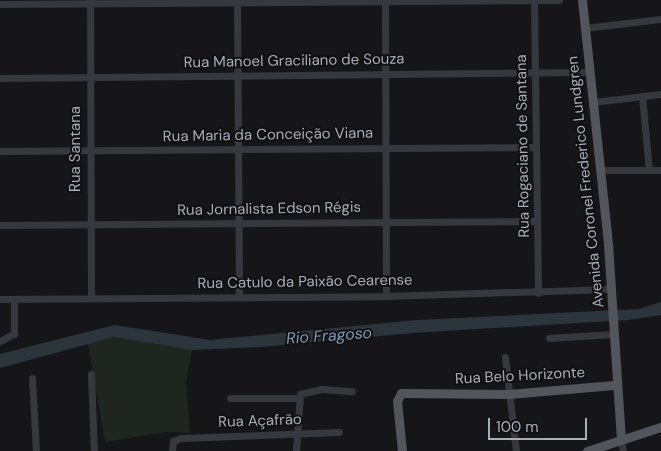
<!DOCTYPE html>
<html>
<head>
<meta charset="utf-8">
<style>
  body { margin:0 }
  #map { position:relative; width:661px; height:451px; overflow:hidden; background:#161618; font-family:"DM Sans",sans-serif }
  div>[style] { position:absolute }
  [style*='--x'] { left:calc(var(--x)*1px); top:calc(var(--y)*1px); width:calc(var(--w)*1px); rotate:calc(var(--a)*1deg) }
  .green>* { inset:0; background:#1e261f }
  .water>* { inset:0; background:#2c353c }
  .minor>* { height:7px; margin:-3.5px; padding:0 3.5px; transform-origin:3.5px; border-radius:3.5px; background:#37383d }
  .major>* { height:9px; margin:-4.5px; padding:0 4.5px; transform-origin:4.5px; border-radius:4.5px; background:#53555c }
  span { translate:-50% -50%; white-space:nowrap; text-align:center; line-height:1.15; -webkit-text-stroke:4px #111113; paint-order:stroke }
  .street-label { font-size:15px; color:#a8adb8 }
  .water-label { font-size:16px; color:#7f9bb3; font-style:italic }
  .scale { position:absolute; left:488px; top:418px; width:99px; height:22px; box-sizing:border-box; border:2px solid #a8adb8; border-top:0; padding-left:6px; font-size:15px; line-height:18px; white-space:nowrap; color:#a8adb8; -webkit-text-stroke:4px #111113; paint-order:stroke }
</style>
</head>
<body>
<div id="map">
  <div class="green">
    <i style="clip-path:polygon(114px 337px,192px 350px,186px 381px,190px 433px,166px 432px,105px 442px,88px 344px)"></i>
  </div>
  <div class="water">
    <i style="clip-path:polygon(661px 302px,661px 315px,628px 320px,412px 333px,261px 347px,192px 350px,114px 337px,0 368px,0 354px,115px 325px,210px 340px,417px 320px,639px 309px)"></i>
  </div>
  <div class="minor">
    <i style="--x:90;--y:0;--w:298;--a:89.8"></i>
    <i style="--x:237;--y:0;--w:297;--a:89.6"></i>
    <i style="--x:385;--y:0;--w:296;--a:89.8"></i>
    <i style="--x:534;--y:0;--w:293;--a:89.2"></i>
    <i style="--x:0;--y:4;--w:559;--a:-0.41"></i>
    <i style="--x:584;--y:28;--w:78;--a:-6.7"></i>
    <i style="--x:0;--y:78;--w:589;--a:-0.58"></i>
    <i style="--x:642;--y:96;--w:74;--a:84.6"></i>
    <i style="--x:593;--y:102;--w:68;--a:-6.7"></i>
    <i style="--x:0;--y:151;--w:536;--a:-0.43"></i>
    <i style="--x:601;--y:170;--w:60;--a:0"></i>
    <i style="--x:0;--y:225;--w:537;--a:-0.43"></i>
    <i style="--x:0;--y:299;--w:386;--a:-0.4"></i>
    <i style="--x:386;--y:296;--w:225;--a:-1.8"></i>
    <i style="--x:549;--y:338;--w:64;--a:-3.6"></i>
    <i style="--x:0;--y:341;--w:16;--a:-27"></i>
    <i style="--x:14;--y:334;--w:35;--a:-90"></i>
    <i style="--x:505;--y:357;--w:95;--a:83.3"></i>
    <i style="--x:91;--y:374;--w:77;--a:87.8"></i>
    <i style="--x:32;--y:378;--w:73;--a:86.9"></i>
    <i style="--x:230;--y:398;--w:68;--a:0"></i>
    <i style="--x:621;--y:440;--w:11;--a:80"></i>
    <i style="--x:172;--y:451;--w:10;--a:-84"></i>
    <i style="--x:173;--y:441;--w:9;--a:-21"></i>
    <i style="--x:181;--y:438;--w:158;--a:-2.2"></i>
    <i style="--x:296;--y:451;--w:57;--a:-86"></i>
    <i style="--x:300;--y:394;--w:22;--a:-13"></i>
    <i style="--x:321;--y:389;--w:31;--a:4"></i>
  </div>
  <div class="major">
    <i style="--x:582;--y:0;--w:245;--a:83.9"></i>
    <i style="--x:608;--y:244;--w:196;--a:86.2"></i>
    <i style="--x:402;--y:451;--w:50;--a:-95.7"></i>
    <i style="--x:397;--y:401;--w:9;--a:-63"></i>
    <i style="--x:401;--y:393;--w:108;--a:0.5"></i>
    <i style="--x:509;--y:394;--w:105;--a:-4.9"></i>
    <i style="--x:587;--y:451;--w:78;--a:-18"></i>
  </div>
  <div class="street-label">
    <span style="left:294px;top:61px;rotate:-1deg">Rua Manoel Graciliano de Souza</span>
    <span style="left:268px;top:135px;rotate:-1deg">Rua Maria da Conceição Viana</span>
    <span style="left:523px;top:146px;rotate:-91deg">Rua Rogaciano de Santana</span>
    <span style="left:76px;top:149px;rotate:-90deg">Rua Santana</span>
    <span style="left:586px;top:182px;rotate:-96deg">Avenida Coronel Frederico Lundgren</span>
    <span style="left:269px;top:209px;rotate:-1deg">Rua Jornalista Edson Régis</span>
    <span style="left:305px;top:282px;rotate:-1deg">Rua Catulo da Paixão Cearense</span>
    <span style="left:520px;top:376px;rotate:-3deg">Rua Belo Horizonte</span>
    <span style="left:260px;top:421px;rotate:-2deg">Rua Açafrão</span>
  </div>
  <div class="water-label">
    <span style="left:329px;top:336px;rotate:-4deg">Rio Fragoso</span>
  </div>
  <div class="scale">100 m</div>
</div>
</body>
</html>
